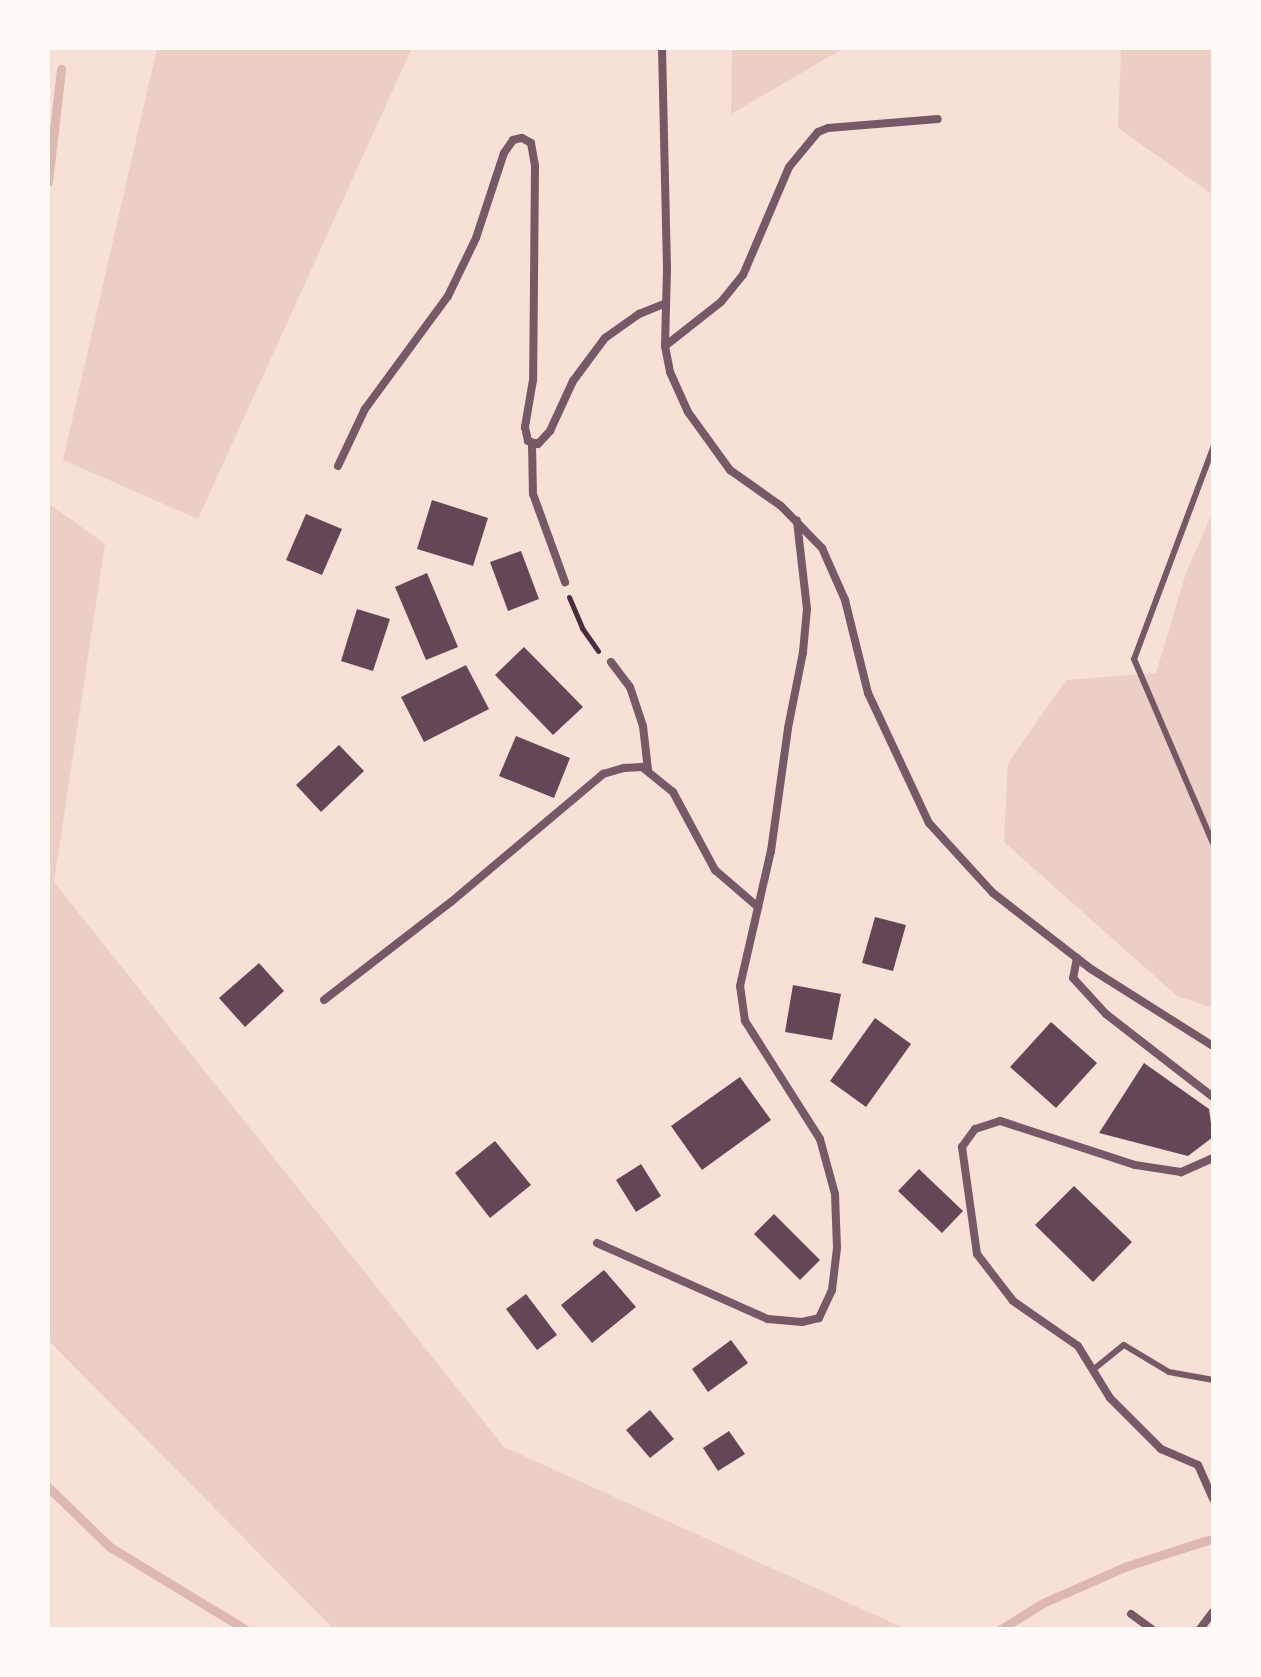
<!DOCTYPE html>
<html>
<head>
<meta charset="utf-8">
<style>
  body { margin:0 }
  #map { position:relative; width:1261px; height:1677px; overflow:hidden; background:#f7e1d7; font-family:"DejaVu Sans",sans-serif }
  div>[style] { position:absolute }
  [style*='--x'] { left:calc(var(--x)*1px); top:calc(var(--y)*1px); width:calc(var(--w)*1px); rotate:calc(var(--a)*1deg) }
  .green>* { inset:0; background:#ebcfc5 }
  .stream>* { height:9px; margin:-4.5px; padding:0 4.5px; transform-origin:4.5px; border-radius:4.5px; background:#dcb8b0 }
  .building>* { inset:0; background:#644757 }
  .path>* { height:5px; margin:-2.5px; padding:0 2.5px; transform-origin:2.5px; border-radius:2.5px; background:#4a2c40 }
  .service>* { height:6px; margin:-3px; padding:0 3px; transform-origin:3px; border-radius:3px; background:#755966 }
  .minor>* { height:8px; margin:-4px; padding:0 4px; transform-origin:4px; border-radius:4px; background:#755966 }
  span { translate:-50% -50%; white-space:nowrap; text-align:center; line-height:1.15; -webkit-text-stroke:8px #fffaf5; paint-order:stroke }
  .frame { position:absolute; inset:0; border:50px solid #fffaf5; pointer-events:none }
</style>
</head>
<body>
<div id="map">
  <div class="green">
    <i style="clip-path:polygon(157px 48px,412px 48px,198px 519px,63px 460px)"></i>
    <i style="clip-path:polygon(732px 48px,844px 48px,731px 114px)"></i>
    <i style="clip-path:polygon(1121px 48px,1213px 48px,1213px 195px,1118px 128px)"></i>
    <i style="clip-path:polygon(48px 503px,105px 544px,54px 882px,504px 1447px,906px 1629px,334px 1629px,48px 1340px)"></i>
    <i style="clip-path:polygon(1213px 511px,1213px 1008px,1177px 996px,1004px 842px,1008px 763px,1066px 680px,1156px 673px,1186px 573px)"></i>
  </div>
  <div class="stream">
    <i style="--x:48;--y:182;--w:114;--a:-83.4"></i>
    <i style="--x:48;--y:1487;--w:86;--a:44.1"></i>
    <i style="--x:110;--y:1547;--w:158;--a:31.3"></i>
    <i style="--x:1001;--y:1629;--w:49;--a:-31.8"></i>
    <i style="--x:1043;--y:1603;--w:92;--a:-23.8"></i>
    <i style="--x:1127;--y:1566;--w:85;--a:-17.8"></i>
  </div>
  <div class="building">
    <i style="clip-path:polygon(432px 500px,488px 518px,473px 566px,417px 549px)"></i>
    <i style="clip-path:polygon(306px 514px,342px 529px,322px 575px,286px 560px)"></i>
    <i style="clip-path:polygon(521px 551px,539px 599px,508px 611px,490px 562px)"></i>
    <i style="clip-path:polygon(427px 573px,458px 647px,426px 660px,395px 587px)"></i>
    <i style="clip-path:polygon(357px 609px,390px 619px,373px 671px,341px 661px)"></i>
    <i style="clip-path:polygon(524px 647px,583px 707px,553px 735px,495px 675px)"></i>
    <i style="clip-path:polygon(466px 665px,489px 709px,424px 742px,401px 697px)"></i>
    <i style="clip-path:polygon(516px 736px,570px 758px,554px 798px,499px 776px)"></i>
    <i style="clip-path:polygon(339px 745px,364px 771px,321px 812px,296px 785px)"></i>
    <i style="clip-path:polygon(875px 917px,906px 925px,893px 971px,862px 963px)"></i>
    <i style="clip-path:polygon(259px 963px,284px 991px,245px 1027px,219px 998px)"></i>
    <i style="clip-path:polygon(793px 985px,841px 994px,832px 1040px,785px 1032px)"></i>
    <i style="clip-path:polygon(875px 1018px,911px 1044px,866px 1107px,830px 1081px)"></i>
    <i style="clip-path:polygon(1051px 1022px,1097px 1063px,1056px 1108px,1010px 1067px)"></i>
    <i style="clip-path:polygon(1144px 1063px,1209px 1109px,1213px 1137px,1188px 1156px,1099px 1133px)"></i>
    <i style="clip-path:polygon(740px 1077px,771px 1120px,702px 1170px,671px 1126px)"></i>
    <i style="clip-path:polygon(495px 1141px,531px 1185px,490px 1218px,455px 1173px)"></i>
    <i style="clip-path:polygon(641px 1164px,661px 1196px,636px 1212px,616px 1180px)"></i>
    <i style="clip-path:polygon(919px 1169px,963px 1211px,942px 1233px,898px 1191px)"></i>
    <i style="clip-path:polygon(1074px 1186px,1132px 1242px,1093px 1282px,1035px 1225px)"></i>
    <i style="clip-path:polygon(774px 1214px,820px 1260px,800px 1280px,754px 1234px)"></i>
    <i style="clip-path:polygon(604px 1270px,636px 1307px,592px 1343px,561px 1305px)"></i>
    <i style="clip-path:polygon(526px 1294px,557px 1335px,537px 1350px,506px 1309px)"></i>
    <i style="clip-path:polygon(731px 1340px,748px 1363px,708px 1392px,692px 1369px)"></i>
    <i style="clip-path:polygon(650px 1410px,674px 1439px,650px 1458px,626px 1430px)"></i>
    <i style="clip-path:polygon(729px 1431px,745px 1454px,718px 1471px,703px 1448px)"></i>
  </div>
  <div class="path">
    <i style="--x:569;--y:597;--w:34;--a:67"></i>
    <i style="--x:582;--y:628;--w:28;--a:55"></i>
  </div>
  <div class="service">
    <i style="--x:1213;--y:448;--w:225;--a:110.5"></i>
    <i style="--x:1134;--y:659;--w:200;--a:66.8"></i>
    <i style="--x:1094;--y:1369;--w:38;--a:-39"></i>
    <i style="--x:1124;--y:1345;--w:52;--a:31"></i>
    <i style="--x:1169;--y:1372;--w:45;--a:10.3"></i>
  </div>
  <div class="minor">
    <i style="--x:662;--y:48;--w:221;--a:88.7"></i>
    <i style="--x:667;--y:269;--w:77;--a:91.5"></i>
    <i style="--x:665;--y:346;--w:26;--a:79"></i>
    <i style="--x:670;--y:372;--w:44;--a:65.8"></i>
    <i style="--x:688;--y:412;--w:72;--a:54.1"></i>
    <i style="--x:730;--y:470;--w:62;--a:35.2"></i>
    <i style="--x:781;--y:506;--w:59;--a:45.7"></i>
    <i style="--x:822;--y:548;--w:57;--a:66.1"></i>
    <i style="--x:845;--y:600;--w:96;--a:76.1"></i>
    <i style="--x:868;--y:693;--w:144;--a:64.9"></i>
    <i style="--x:929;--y:823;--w:95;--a:47.6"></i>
    <i style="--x:993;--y:893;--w:124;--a:37.8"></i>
    <i style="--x:1091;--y:969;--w:144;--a:32.3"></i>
    <i style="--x:665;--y:346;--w:71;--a:-38.2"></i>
    <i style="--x:721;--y:302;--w:35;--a:-51"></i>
    <i style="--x:743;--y:275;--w:117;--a:-66.9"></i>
    <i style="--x:789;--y:167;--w:45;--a:-50.4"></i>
    <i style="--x:818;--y:132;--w:11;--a:-22"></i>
    <i style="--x:828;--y:128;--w:110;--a:-4.7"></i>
    <i style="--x:532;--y:444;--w:50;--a:88.9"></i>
    <i style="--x:533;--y:494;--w:94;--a:70"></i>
    <i style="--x:338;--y:466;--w:63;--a:-64.7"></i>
    <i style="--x:365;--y:409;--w:140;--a:-53.7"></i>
    <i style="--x:448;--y:296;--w:64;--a:-64.2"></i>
    <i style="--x:476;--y:238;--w:89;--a:-71.8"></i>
    <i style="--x:504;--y:153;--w:16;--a:-55"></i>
    <i style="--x:513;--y:140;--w:9;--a:-13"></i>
    <i style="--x:522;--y:138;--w:10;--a:29"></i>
    <i style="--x:531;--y:143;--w:22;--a:80"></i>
    <i style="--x:535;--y:165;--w:215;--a:90.5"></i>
    <i style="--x:533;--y:380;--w:48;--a:99.7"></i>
    <i style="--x:525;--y:427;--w:14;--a:78"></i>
    <i style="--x:528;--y:441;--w:10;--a:17"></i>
    <i style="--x:538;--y:444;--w:18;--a:-47"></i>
    <i style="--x:550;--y:431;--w:55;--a:-65.3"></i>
    <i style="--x:573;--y:381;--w:54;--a:-53.3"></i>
    <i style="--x:605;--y:338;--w:42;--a:-35.2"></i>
    <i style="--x:639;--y:314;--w:27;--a:-22"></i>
    <i style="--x:611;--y:662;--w:31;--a:53"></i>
    <i style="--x:630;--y:687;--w:41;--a:71.6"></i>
    <i style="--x:643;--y:726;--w:44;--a:83.5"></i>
    <i style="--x:1077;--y:958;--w:20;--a:101"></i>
    <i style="--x:1073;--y:978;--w:49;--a:47.5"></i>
    <i style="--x:1106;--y:1014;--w:135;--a:37.8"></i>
    <i style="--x:324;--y:1000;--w:160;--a:-37.7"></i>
    <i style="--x:451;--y:902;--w:199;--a:-40.1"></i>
    <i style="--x:603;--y:774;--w:22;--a:-16"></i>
    <i style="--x:624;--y:768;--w:18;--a:-3"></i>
    <i style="--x:642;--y:767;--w:40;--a:39"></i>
    <i style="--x:673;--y:792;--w:89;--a:61.7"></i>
    <i style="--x:715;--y:870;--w:57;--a:40.7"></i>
    <i style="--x:1213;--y:1158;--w:35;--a:156"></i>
    <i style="--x:1181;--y:1172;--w:47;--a:-171.3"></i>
    <i style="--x:1135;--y:1165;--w:142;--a:-161.9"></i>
    <i style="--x:1000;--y:1121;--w:26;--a:162"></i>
    <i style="--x:975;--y:1129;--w:22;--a:126"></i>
    <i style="--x:962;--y:1147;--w:108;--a:82"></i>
    <i style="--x:977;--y:1254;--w:59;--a:52.5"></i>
    <i style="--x:1013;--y:1301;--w:79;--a:34.7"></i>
    <i style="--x:1078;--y:1346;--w:61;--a:58.4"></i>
    <i style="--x:1110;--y:1398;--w:72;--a:45"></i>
    <i style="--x:1161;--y:1449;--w:40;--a:23.4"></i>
    <i style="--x:1198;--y:1465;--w:37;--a:66"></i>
    <i style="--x:597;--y:1243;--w:187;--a:24"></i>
    <i style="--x:768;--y:1319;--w:34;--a:5"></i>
    <i style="--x:802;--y:1322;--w:17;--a:-13"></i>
    <i style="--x:819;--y:1318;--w:31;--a:-65"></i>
    <i style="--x:832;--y:1290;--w:42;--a:-83.2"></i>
    <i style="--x:837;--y:1248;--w:54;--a:-92.1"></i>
    <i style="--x:835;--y:1194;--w:57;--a:-105.3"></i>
    <i style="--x:820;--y:1139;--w:140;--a:-122.4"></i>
    <i style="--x:745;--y:1021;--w:35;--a:-98"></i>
    <i style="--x:740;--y:986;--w:139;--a:-77.1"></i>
    <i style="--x:771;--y:851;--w:124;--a:-82.1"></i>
    <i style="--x:788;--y:728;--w:77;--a:-78.8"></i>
    <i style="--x:803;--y:652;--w:43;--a:-84.7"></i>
    <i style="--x:807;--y:609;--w:89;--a:-96.5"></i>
    <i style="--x:1131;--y:1614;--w:26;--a:36"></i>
    <i style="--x:1200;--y:1629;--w:21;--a:-53"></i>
  </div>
  <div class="frame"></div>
</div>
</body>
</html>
